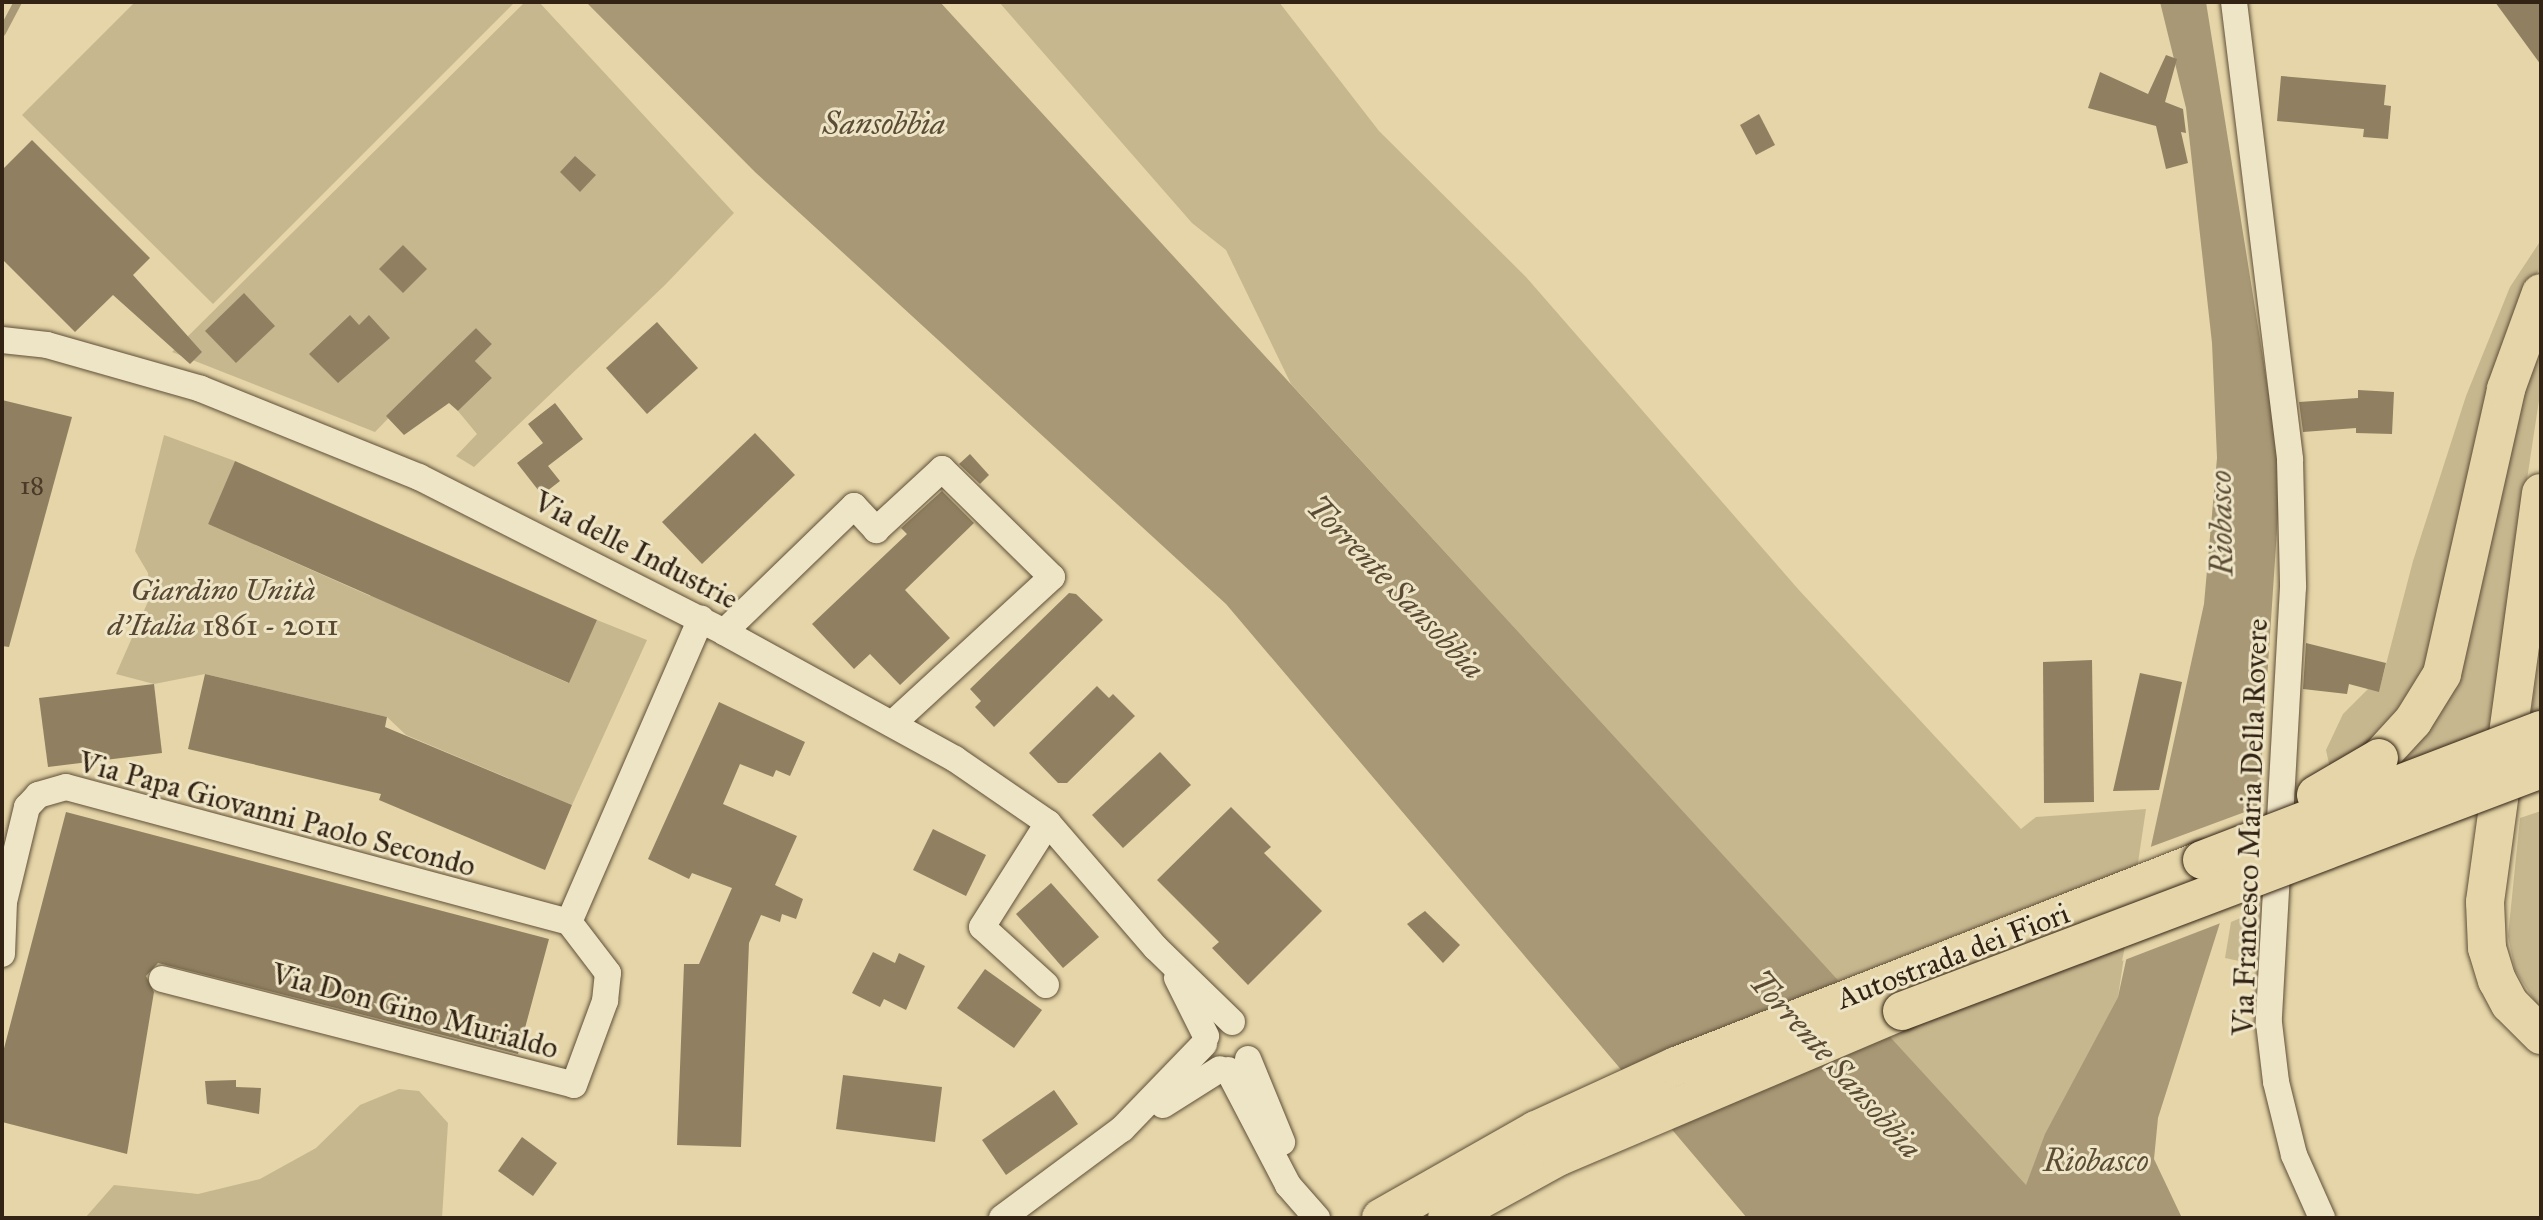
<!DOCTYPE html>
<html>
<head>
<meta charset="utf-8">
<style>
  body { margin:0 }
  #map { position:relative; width:2543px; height:1220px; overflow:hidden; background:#e5d5a8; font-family:"IM FELL Great Primer",serif }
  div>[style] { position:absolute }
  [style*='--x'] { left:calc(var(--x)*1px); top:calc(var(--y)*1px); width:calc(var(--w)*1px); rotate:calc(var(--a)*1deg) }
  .green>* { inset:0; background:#c7b78f }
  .water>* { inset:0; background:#a89876 }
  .pier>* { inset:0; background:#e5d5a8 }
  .stream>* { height:8px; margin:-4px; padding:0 4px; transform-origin:4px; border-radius:4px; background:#a89876 }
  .building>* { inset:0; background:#908061 }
  .roads { filter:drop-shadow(0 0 2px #605039) drop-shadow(0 0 2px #605039) }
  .minor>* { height:26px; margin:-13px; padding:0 13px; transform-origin:13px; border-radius:13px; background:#eee4c6 }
  .highway>* { height:38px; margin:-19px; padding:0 19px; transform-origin:19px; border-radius:19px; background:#e5d5a8 }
  .bridges { filter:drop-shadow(0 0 2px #332314) drop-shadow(0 0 2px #332314) }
  .highway-bridge>* { height:38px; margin:-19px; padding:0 19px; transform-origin:19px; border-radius:19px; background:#e5d5a8 }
  span { translate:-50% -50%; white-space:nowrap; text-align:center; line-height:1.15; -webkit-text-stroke:6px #eee4c6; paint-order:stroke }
  .number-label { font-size:26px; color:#4a3a27 }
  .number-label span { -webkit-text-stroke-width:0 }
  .street-label { font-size:30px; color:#332314 }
  .park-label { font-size:30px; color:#584833; font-style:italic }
  .water-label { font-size:32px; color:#5c4c36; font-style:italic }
  .frame { position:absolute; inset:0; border:4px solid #332314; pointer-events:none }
</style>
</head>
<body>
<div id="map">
  <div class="green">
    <i style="clip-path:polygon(135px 2px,515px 2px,213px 304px,22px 115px)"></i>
    <i style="clip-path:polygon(525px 2px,539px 2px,734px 213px,665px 285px,474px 467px,456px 456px,477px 434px,458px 411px,492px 378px,475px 361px,492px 344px,476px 328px,375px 432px,172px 352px)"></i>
    <i style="clip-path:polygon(999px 2px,1279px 2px,1379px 131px,1526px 277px,1798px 589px,2021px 829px,2036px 817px,2146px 809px,2118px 997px,2046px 1134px,2026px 1186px,1291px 384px,1226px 250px,1192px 223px)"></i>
    <i style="clip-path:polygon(2541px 240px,2541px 266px,2527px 291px,2448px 607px,2409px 706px,2332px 777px,2326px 750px,2343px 714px,2368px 689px,2379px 691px,2413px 561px,2466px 396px,2510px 287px)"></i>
    <i style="clip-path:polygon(2541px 328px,2541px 387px,2490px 724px,2481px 735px,2401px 767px,2397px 760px,2506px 450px)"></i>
    <i style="clip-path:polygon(164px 435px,235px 461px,208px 524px,370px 596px,398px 533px,433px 548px,406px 611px,568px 683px,597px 620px,647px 640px,572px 805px,406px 735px,387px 717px,205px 674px,154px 684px,116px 674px,150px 597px,148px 573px,135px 551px)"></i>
    <i style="clip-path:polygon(2541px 642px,2541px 711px,2531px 715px)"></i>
    <i style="clip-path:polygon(2541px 811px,2541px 1011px,2515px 970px,2508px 936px,2520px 818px)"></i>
    <i style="clip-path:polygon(2250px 914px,2244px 962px,2225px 958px,2231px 922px)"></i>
    <i style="clip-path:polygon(399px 1089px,419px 1091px,448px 1123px,442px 1218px,85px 1218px,114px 1185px,198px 1194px,260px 1179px,316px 1148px,360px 1105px)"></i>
  </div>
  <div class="water">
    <i style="clip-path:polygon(586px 2px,940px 2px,2026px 1185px,2045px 1134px,2118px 997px,2204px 604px,2217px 458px,2212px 343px,2186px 108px,2160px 2px,2206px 2px,2281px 470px,2259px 800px,2158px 1118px,2154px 1159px,2182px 1218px,1747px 1218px,1226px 604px,755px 172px)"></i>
  </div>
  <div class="pier">
    <i style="clip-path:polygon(2261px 806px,2226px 921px,2122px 961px,2145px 849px)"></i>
  </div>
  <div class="stream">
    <i style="--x:2;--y:32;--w:34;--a:-62"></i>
  </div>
  <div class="building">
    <i style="clip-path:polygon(2495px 2px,2541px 2px,2541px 65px)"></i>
    <i style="clip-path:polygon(2166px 55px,2177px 59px,2165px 102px,2183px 109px,2186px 133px,2181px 132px,2188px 163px,2166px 169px,2156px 126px,2088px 108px,2100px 72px,2148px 94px)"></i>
    <i style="clip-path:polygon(2281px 76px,2386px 85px,2384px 105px,2391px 106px,2388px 139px,2363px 137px,2364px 129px,2277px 121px)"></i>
    <i style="clip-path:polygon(1759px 114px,1775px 145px,1756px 155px,1740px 125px)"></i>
    <i style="clip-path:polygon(32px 140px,150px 258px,133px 275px,202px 352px,190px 364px,113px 295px,75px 332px,2px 259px,2px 170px)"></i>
    <i style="clip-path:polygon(575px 156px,596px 175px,580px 192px,560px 172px)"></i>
    <i style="clip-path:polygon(403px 245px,427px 269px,403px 293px,379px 269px)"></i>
    <i style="clip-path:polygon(244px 293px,275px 326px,236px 363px,205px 331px)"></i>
    <i style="clip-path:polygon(350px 315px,359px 325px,369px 315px,390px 338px,338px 383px,309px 354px)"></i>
    <i style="clip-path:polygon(657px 322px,698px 368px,647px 414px,606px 368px)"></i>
    <i style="clip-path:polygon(476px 328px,492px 344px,475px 361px,492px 378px,458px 411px,449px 403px,404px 435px,386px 416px)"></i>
    <i style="clip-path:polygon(2358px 390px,2394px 392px,2392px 434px,2356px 433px,2356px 428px,2303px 432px,2299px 402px,2358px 398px)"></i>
    <i style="clip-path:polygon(2px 400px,72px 417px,9px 647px,2px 646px)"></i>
    <i style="clip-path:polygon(555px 403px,583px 439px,548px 466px,560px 481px,542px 495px,517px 463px,543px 443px,528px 424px)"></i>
    <i style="clip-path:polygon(755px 433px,795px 475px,702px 564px,662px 522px)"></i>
    <i style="clip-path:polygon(970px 454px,989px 475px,980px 484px,959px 464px)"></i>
    <i style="clip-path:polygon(235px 461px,597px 620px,569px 683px,208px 524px)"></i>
    <i style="clip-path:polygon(942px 491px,974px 523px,905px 590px,950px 638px,900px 685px,870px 654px,854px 669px,812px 624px,907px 534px,901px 528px)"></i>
    <i style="clip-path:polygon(1069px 593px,1076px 594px,1103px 620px,994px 727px,975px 707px,981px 701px,970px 689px)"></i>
    <i style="clip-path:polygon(2306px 643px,2386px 663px,2379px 692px,2349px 684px,2347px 694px,2303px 689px)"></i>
    <i style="clip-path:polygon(2092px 660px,2094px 802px,2044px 803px,2043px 662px)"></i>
    <i style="clip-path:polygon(2140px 673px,2182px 682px,2159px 790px,2113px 791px)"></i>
    <i style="clip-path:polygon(205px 674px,387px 717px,385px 727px,572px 805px,545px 870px,379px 800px,381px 794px,188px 749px)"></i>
    <i style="clip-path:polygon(154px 684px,162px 753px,48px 767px,39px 698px)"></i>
    <i style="clip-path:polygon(1097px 686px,1109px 698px,1113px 694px,1135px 716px,1067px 783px,1058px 783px,1029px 753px)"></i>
    <i style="clip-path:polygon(719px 702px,805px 742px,790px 776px,776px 770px,773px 777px,740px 764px,723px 804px,797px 836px,775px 885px,803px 899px,796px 919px,782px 914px,780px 922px,761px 915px,749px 943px,741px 1147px,677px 1145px,684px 964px,699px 964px,732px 888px,692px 873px,689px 879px,648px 859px)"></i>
    <i style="clip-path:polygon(1160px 752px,1191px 785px,1123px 848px,1092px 815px)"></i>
    <i style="clip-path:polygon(1231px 807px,1271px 847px,1264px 853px,1322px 911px,1248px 985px,1212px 948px,1219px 942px,1157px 880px)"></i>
    <i style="clip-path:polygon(66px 812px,549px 939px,518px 1054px,158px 963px,146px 976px,154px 992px,127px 1154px,2px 1122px,2px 1056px)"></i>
    <i style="clip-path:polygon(933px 829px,986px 855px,966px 896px,913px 870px)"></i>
    <i style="clip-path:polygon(1051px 883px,1099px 937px,1063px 968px,1016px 914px)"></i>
    <i style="clip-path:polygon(1425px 911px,1460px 945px,1443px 963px,1407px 924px)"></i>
    <i style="clip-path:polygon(873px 952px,895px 963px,899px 953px,925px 966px,906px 1010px,884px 999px,880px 1007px,852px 993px)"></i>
    <i style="clip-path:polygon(985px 969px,1042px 1010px,1014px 1048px,957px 1008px)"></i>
    <i style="clip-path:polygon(843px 1075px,942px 1087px,935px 1142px,836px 1129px)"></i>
    <i style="clip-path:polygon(236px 1080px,236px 1087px,261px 1088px,259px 1114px,207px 1104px,205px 1081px)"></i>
    <i style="clip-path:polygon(1054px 1090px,1078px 1124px,1006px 1175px,982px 1140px)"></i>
    <i style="clip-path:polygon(522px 1137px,557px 1163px,533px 1196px,498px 1171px)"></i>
  </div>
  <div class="roads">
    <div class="minor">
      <i style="--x:2234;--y:2;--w:461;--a:83"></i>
      <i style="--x:2290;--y:460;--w:127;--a:88.6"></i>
      <i style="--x:2293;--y:587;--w:437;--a:93.2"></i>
      <i style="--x:2269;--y:1023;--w:59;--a:83.2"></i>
      <i style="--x:2276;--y:1082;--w:75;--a:76.1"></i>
      <i style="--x:2294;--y:1155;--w:69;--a:66"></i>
      <i style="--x:2;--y:340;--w:45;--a:6.3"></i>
      <i style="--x:47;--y:345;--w:160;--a:15.9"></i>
      <i style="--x:201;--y:389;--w:235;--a:22"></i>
      <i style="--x:419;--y:477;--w:342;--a:26.9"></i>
      <i style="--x:724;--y:632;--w:264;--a:28.8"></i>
      <i style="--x:955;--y:759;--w:113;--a:34.5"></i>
      <i style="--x:1048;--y:823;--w:165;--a:49.2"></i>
      <i style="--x:1156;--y:948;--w:106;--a:44.2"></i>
      <i style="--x:724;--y:632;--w:181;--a:-44.1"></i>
      <i style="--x:854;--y:506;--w:33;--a:47"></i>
      <i style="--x:876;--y:530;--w:90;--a:-42.7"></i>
      <i style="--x:942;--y:469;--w:154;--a:44.5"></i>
      <i style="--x:1052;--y:577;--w:217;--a:137.4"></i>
      <i style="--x:2;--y:954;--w:52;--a:-87.8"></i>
      <i style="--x:4;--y:902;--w:98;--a:-76.4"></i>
      <i style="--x:27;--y:807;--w:16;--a:-47"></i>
      <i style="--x:38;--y:795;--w:29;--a:-16"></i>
      <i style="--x:66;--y:787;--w:521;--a:15.02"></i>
      <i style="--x:1177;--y:978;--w:65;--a:63.4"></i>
      <i style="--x:162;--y:979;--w:425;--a:14.4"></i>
      <i style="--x:574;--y:1085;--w:90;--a:-69.7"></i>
      <i style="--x:605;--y:1001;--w:28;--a:-84"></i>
      <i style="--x:608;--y:973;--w:64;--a:-127.4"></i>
      <i style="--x:569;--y:922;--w:331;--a:-66.5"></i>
      <i style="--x:1046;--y:985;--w:86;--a:-137.8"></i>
      <i style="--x:982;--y:927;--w:123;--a:-57.6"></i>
      <i style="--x:1248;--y:1059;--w:90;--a:67.7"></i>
      <i style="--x:1228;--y:1070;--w:130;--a:62.4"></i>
      <i style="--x:1288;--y:1185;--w:44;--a:48.7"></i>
      <i style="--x:1163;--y:1105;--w:67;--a:-32.3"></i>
      <i style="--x:1002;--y:1218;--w:149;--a:-36.6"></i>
      <i style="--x:1122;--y:1129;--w:118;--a:-46"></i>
    </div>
    <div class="highway">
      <i style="--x:2541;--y:493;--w:413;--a:97.8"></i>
      <i style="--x:2485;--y:902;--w:46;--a:87.5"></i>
      <i style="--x:2487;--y:948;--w:34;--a:73"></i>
      <i style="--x:2497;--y:980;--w:27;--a:62"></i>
      <i style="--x:2510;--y:1004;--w:44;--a:45"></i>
      <i style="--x:2379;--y:758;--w:50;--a:-47.4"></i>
      <i style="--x:2413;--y:721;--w:55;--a:-58.3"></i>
      <i style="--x:2442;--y:674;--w:292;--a:-77.3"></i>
      <i style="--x:2506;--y:389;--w:102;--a:-70"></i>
      <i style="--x:1381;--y:1218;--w:178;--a:-29.6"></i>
      <i style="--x:1536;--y:1130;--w:154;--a:-24.6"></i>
      <i style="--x:1676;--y:1066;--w:565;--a:-21.39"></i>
      <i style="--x:1447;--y:1218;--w:129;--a:-28.8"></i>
      <i style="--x:1560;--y:1156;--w:371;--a:-23"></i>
    </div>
  </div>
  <div class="bridges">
    <div class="highway-bridge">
      <i style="--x:2316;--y:795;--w:73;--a:-30.4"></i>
      <i style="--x:2202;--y:860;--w:363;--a:-21"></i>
      <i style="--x:1902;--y:1011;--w:683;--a:-20.74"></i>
    </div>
  </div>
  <div class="number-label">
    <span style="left:32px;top:486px">18</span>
  </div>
  <div class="street-label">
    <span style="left:636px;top:550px;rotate:27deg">Via delle Industrie</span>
    <span style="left:277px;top:814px;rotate:15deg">Via Papa Giovanni Paolo Secondo</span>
    <span style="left:2250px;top:827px;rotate:-88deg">Via Francesco Maria Della Rovere</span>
    <span style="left:1953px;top:956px;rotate:-21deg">Autostrada dei Fiori</span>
    <span style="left:415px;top:1011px;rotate:15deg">Via Don Gino Murialdo</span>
  </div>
  <div class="park-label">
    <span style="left:223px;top:607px">Giardino Unità<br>d'Italia 1861 - 2011</span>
  </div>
  <div class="water-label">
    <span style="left:884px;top:124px">Sansobbia</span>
    <span style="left:2222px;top:523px;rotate:-91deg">Riobasco</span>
    <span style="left:1395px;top:588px;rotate:46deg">Torrente Sansobbia</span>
    <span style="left:1835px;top:1065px;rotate:48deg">Torrente Sansobbia</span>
    <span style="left:2096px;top:1161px">Riobasco</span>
  </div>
  <div class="frame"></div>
</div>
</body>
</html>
